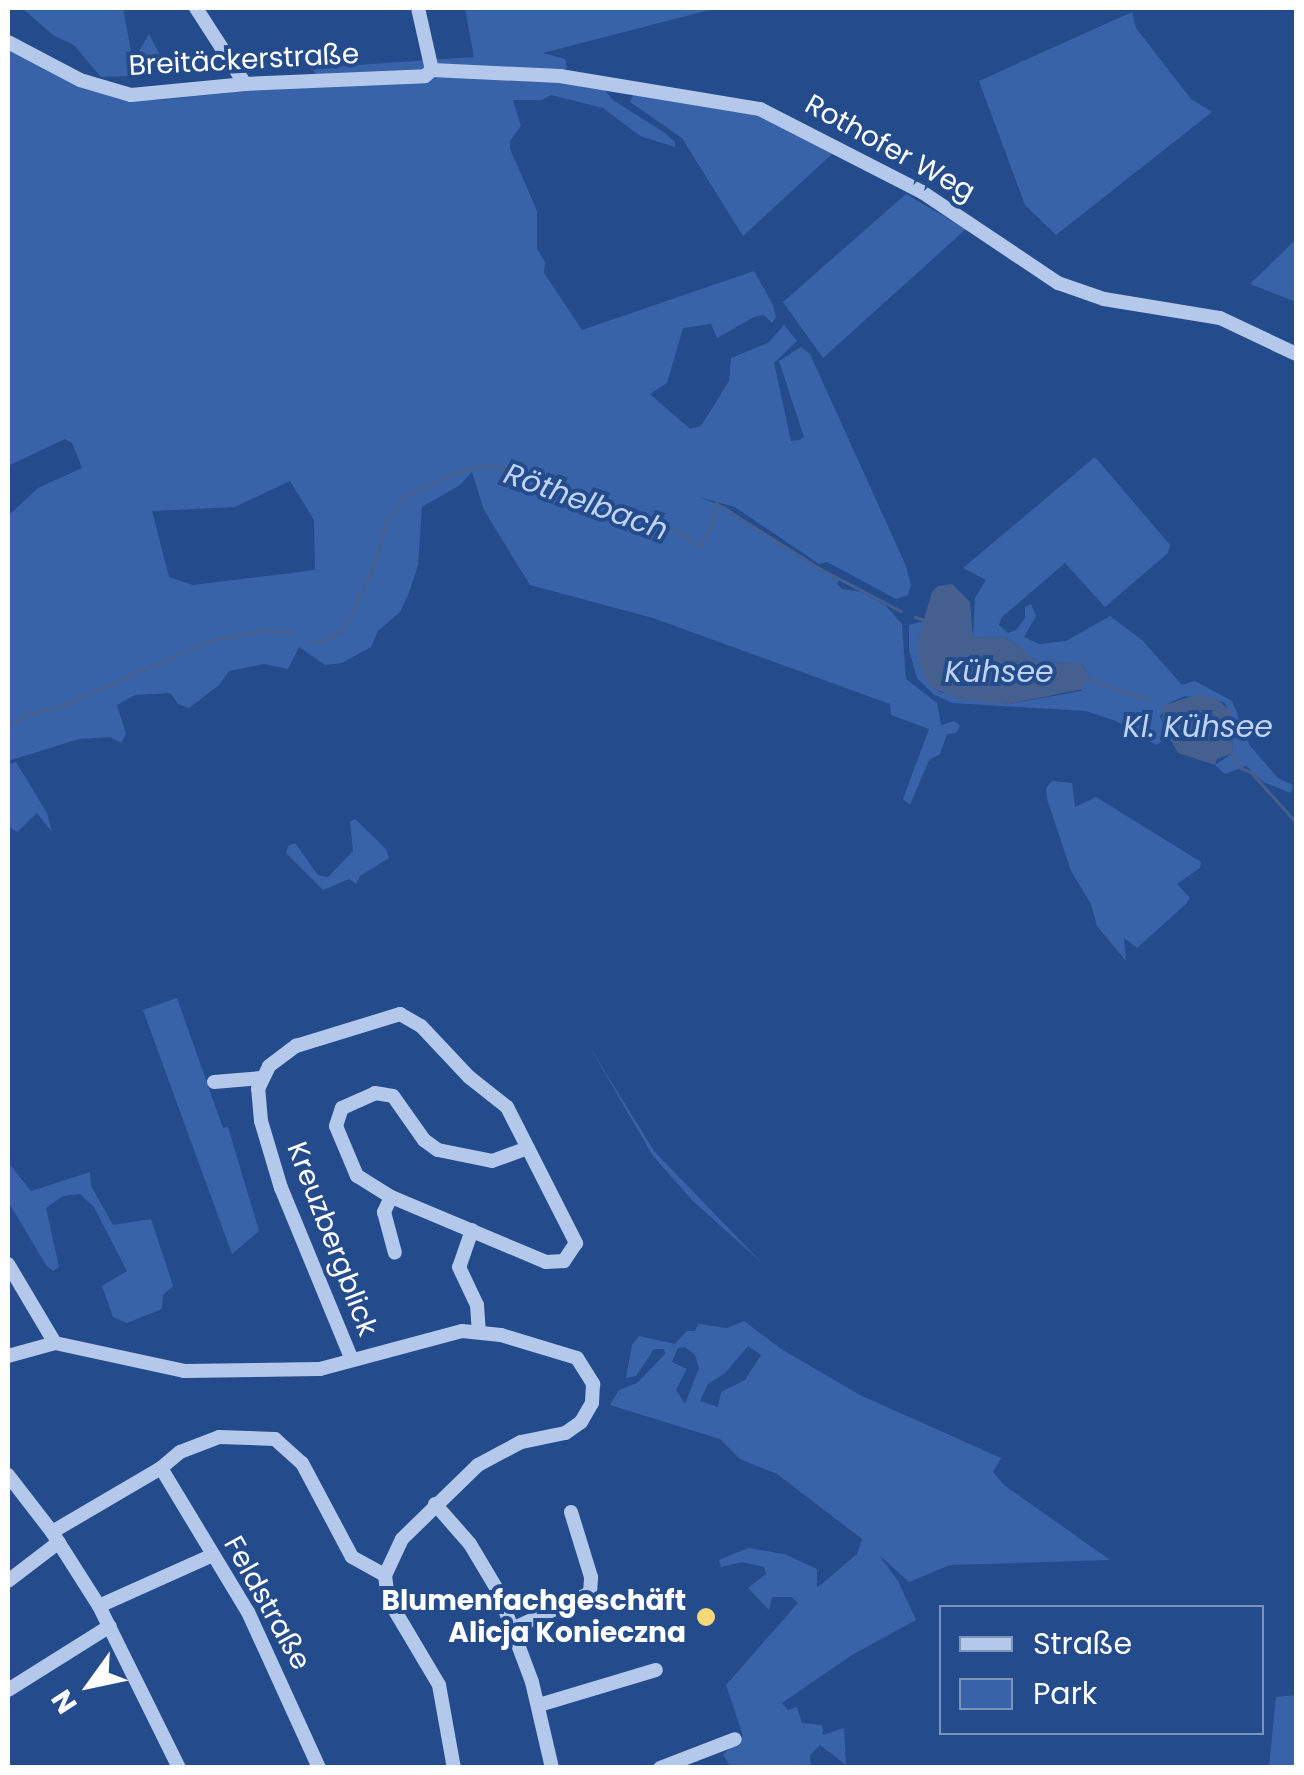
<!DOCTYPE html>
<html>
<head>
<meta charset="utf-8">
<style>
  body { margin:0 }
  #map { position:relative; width:1304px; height:1775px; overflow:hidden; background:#244b8c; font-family:Poppins,sans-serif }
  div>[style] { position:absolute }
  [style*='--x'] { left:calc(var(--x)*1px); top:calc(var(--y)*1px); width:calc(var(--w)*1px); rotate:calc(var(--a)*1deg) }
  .green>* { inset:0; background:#3963a9 }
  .water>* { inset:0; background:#45608f }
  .stream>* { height:2.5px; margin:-1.25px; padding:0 1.25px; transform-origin:1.25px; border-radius:1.25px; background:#45608f }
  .minor>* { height:14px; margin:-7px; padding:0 7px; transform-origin:7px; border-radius:7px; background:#b3c8eb }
  .dots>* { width:28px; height:28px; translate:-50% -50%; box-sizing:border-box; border:5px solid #244b8c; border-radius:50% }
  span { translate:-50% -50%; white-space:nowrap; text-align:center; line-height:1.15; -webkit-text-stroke:8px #244b8c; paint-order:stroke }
  .street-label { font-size:28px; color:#fff }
  .poi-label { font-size:28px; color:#fff; font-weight:700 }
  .right { translate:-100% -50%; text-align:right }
  .water-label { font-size:30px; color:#bfd3f2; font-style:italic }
  .frame { position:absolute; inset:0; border:10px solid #fff; pointer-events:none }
  .legend { position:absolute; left:939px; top:1605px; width:325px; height:130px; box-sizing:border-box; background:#244b8c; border:2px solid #7c93ba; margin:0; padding:12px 18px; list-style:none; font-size:30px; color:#fff }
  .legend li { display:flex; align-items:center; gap:20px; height:50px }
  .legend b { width:50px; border:2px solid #7c93ba }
  .north { position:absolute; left:40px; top:1635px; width:100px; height:100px; -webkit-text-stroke:8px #244b8c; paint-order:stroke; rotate:237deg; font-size:28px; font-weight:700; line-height:40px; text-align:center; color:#fff }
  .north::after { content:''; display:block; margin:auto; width:35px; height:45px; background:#fff; clip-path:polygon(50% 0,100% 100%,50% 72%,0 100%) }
</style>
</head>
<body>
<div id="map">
  <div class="green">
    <i style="clip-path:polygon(22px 8px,123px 8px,131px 51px,139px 51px,149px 34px,160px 55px,130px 76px,101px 77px,74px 45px,53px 35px)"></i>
    <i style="clip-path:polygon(evenodd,465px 8px,717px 8px,543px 53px,565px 59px,567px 68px,556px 74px,603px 88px,613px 100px,665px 133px,675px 142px,675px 147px,640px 136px,603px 108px,551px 95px,542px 100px,513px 100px,521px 126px,510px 141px,510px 149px,537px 211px,537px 249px,545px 262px,544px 273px,582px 330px,754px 271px,773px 305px,776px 317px,772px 323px,764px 315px,754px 317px,717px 338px,711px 324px,683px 328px,667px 383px,650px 394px,690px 429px,701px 426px,729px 381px,731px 358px,768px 343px,784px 325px,797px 341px,774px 363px,791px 441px,799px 440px,804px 437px,779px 361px,801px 347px,810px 354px,906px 566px,911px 585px,908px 595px,896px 599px,827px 562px,819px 564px,735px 507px,698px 497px,726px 507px,803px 560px,840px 579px,837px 584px,842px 589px,861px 592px,885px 605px,902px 624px,906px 679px,937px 703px,941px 725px,954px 721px,960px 726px,956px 733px,947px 734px,940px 754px,929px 760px,910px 805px,903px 799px,929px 729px,891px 715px,890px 704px,653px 618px,530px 585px,484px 510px,472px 472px,460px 485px,422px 507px,418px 565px,409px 593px,400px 612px,378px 631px,371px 647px,342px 663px,325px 665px,299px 647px,288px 669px,264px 664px,229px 671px,219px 685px,189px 708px,178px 704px,170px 693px,135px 695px,117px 705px,126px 734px,121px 743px,110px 737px,79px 739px,8px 761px,8px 516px,38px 488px,82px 468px,72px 443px,65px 439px,8px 466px,8px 49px,139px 100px,161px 100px,321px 83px,312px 68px,474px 57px,465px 8px,290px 481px,314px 520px,315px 570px,193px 585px,169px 577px,152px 511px,235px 507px,290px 481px)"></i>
    <i style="clip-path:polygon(1132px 12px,1136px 28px,1191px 99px,1212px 112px,1056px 235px,1025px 205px,979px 81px)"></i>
    <i style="clip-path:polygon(633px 95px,762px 116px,832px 154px,743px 236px,682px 138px,630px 102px)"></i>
    <i style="clip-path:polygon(906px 194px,966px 229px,823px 358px,783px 302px)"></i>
    <i style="clip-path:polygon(1296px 239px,1296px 302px,1250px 284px,1283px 252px)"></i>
    <i style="clip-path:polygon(1095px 457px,1170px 545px,1168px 553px,1105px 607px,1065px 563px,1002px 617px,999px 625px,1008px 633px,1016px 630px,1025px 618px,1025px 607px,1031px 604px,1036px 616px,1024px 637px,1039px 644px,1066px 641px,1110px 616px,1142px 640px,1182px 685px,1195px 681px,1232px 701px,1250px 746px,1278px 778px,1293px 785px,1291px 793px,1263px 782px,1246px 766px,1225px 774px,1215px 765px,1233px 753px,1231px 715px,1224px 702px,1185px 696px,1169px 703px,1160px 716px,1167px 738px,1156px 745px,1116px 721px,1086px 711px,952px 703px,933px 694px,917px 678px,909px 650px,909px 625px,924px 621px,919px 637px,919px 666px,939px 692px,1009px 704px,1081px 691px,1089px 675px,1080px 663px,1038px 662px,1007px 637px,973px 638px,975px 598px,986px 580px,963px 568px)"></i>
    <i style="clip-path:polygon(16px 762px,47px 813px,52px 832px,37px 813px,17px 832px,8px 826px,8px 765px)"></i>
    <i style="clip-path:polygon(1052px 781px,1072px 783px,1075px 807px,1096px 797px,1201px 862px,1200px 868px,1177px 884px,1190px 898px,1186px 904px,1137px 948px,1124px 938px,1126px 961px,1097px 926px,1091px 904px,1071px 871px,1047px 799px,1046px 788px)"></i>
    <i style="clip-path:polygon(355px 819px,386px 849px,389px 858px,360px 876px,356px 884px,349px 879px,323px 890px,286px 853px,288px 846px,295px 843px,318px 875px,328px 877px,353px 851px,350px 822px)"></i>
    <i style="clip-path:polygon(177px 998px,223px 1128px,228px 1127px,259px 1231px,232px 1254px,143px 1010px)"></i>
    <i style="clip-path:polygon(588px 1044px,654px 1151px,762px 1263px,692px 1200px,653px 1156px)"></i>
    <i style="clip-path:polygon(8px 1162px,31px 1191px,90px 1172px,91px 1186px,113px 1225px,151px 1219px,173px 1286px,163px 1295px,162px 1309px,127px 1323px,113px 1317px,102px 1286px,127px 1271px,94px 1207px,80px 1194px,63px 1196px,46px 1208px,59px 1267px,53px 1271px,46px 1265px,9px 1203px)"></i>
    <i style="clip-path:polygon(evenodd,744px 1321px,781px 1349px,860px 1395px,1001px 1458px,993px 1472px,1004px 1485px,1110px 1560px,950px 1565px,909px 1582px,879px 1555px,898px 1581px,916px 1620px,852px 1655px,782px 1703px,788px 1710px,797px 1707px,802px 1723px,822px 1725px,823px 1735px,844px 1728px,846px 1765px,820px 1745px,810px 1755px,811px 1767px,731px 1767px,723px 1755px,743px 1736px,726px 1685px,798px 1603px,791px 1597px,772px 1597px,769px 1610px,748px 1588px,766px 1574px,764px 1567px,742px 1562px,721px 1567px,719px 1560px,748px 1548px,784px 1554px,817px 1569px,817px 1588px,857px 1554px,862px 1539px,777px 1474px,740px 1459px,720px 1439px,610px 1405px,619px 1390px,637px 1383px,665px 1354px,664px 1349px,654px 1349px,636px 1376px,626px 1378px,632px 1345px,639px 1336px,675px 1344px,687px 1331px,695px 1331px,698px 1324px,727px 1328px,744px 1321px,748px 1346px,761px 1355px,745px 1380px,721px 1392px,718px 1407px,700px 1401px,708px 1384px,725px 1373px,748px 1346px,744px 1321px,685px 1347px,695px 1355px,699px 1368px,685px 1404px,676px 1390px,687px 1369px,672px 1362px,678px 1348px,685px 1347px)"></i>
    <i style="clip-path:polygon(1296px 1695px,1296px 1767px,1269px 1767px,1276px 1697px)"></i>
  </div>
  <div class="water">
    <i style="clip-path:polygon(952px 584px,970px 602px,973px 638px,1007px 637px,1038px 662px,1080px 663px,1089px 675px,1083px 689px,1009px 704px,960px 699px,932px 688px,919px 666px,917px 643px,932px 592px,938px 586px)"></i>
    <i style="clip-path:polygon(1195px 695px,1216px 698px,1231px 712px,1233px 753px,1217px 759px,1215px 765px,1178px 753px,1162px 725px,1163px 706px)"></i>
  </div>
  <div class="stream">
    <i style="--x:915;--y:617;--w:10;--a:17"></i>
    <i style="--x:307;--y:642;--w:13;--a:0"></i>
    <i style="--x:320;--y:642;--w:20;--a:-27"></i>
    <i style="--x:338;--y:633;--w:24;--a:-54"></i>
    <i style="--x:352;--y:614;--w:48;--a:-65.6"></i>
    <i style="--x:372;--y:570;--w:52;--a:-73.3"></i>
    <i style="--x:387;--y:520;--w:31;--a:-53"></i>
    <i style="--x:406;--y:495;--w:64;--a:-23.8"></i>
    <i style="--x:465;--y:469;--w:24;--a:-7"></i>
    <i style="--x:489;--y:466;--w:28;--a:8"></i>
    <i style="--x:517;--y:470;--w:121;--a:20.2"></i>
    <i style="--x:631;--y:512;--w:51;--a:22"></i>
    <i style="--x:678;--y:531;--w:26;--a:36"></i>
    <i style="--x:699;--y:546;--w:20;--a:-57"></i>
    <i style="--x:710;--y:529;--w:27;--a:-77"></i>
    <i style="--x:716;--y:503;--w:124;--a:32.2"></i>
    <i style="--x:821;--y:569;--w:90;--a:27.7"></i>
    <i style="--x:138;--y:672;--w:80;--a:-23.7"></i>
    <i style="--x:211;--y:640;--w:52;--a:-11.1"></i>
    <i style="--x:262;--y:630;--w:32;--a:5"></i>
    <i style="--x:1088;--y:679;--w:66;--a:18.4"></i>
    <i style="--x:8;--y:727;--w:24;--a:-33"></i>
    <i style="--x:28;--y:714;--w:32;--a:-13"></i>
    <i style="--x:59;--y:707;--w:81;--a:-24"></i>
    <i style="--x:1231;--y:752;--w:19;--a:58"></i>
    <i style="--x:1241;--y:768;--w:11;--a:22"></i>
    <i style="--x:1251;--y:772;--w:67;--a:48"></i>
  </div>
  <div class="minor">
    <i style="--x:196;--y:8;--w:90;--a:57.2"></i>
    <i style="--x:418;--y:8;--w:64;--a:77.3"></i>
    <i style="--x:8;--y:42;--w:81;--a:27.8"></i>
    <i style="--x:80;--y:80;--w:53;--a:16.4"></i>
    <i style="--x:131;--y:95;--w:115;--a:-5.5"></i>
    <i style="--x:245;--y:84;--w:180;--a:-2.5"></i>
    <i style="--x:425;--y:76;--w:9;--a:-41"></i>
    <i style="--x:432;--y:70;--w:128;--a:2.7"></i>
    <i style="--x:560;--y:76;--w:203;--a:9.4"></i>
    <i style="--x:760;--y:109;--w:182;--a:27.1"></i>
    <i style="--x:922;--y:192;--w:164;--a:33.8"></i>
    <i style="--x:1058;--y:283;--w:49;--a:19.2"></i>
    <i style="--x:1104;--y:299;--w:118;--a:9.3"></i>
    <i style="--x:1220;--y:318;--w:84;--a:25.3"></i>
    <i style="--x:214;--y:1082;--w:48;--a:-4.8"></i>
    <i style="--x:391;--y:1197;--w:40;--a:-148"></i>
    <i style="--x:357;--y:1176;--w:54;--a:-112.8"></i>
    <i style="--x:336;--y:1126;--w:19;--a:-72"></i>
    <i style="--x:342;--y:1108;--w:36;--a:-24"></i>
    <i style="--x:375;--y:1093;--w:18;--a:9"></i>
    <i style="--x:393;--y:1096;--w:54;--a:54.8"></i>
    <i style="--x:424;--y:1140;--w:17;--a:36"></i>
    <i style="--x:438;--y:1150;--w:55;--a:11.5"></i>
    <i style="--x:492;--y:1161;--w:38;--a:-20"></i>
    <i style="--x:472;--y:1230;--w:39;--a:109"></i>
    <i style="--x:459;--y:1267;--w:42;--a:64.7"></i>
    <i style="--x:477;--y:1305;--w:26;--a:86"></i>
    <i style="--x:8;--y:1264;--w:92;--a:59.3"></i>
    <i style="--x:8;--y:1356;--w:49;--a:-15.5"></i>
    <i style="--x:55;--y:1343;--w:132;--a:12.2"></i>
    <i style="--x:184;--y:1371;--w:136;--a:-0.8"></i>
    <i style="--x:320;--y:1369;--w:147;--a:-15"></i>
    <i style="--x:462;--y:1331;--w:39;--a:6"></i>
    <i style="--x:501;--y:1335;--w:79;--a:16.8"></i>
    <i style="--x:577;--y:1358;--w:31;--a:58"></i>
    <i style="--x:593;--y:1384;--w:19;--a:93"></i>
    <i style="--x:592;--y:1403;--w:22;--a:120"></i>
    <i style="--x:581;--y:1422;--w:19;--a:145"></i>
    <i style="--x:565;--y:1433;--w:45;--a:168.4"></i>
    <i style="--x:521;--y:1442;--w:49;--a:151.9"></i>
    <i style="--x:478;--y:1465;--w:106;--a:135.8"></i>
    <i style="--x:402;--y:1539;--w:40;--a:115"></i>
    <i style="--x:385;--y:1575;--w:24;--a:83"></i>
    <i style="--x:388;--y:1599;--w:100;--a:59.3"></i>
    <i style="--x:439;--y:1685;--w:84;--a:79.8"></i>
    <i style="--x:352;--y:1360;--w:186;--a:-112.4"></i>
    <i style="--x:281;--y:1188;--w:70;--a:-106.6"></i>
    <i style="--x:261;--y:1121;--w:32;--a:-95"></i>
    <i style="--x:258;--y:1089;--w:25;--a:-64"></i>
    <i style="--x:269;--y:1066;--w:34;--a:-37"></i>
    <i style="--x:296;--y:1046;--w:109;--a:-17.1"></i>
    <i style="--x:400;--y:1014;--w:24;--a:30"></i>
    <i style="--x:421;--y:1026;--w:70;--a:46.7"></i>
    <i style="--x:469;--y:1077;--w:48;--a:38.3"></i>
    <i style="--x:507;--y:1107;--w:153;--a:63.1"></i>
    <i style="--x:576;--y:1243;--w:22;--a:124"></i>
    <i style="--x:564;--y:1261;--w:18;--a:177"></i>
    <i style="--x:546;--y:1262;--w:168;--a:-157.2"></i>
    <i style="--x:391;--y:1197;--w:17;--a:115"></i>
    <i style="--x:384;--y:1212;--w:42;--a:75"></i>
    <i style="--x:161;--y:1468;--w:168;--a:58.9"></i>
    <i style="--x:248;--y:1612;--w:171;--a:65.5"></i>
    <i style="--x:8;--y:1475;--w:72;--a:52.3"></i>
    <i style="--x:52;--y:1532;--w:88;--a:57.6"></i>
    <i style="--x:99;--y:1606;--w:181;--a:63.7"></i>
    <i style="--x:435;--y:1504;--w:53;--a:48.8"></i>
    <i style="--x:470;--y:1544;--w:55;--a:59.2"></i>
    <i style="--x:498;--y:1591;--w:97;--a:69.5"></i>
    <i style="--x:532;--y:1682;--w:88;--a:76.9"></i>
    <i style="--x:52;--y:1532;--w:126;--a:-30.4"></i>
    <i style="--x:161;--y:1468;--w:25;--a:-40"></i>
    <i style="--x:180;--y:1452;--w:42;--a:-21"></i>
    <i style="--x:219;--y:1437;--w:56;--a:2"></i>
    <i style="--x:275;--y:1439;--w:36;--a:42"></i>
    <i style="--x:302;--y:1463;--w:106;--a:62"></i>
    <i style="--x:352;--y:1557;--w:38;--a:29"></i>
    <i style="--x:8;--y:1581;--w:64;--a:-37.4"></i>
    <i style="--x:99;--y:1606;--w:125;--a:-24.1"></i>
    <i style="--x:514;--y:1628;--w:84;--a:-24.7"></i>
    <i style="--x:590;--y:1593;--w:16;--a:-86"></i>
    <i style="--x:591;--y:1577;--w:68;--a:-107.1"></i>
    <i style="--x:8;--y:1690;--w:120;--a:-32.1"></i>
    <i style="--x:539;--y:1705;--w:122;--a:-16.7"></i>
    <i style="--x:660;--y:1768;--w:80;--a:-21.1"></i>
  </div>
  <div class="dots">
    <i style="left:706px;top:1617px;background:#f5d976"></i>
  </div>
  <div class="street-label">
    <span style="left:244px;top:60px;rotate:-3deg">Breitäckerstraße</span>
    <span style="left:890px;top:148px;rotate:29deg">Rothofer Weg</span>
    <span style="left:332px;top:1239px;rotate:69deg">Kreuzbergblick</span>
    <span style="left:267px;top:1603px;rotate:61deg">Feldstraße</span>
  </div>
  <div class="poi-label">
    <span class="right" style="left:686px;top:1617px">Blumenfachgeschäft<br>Alicja Konieczna</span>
  </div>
  <div class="water-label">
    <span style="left:586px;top:502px;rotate:20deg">Röthelbach</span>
    <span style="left:999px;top:672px">Kühsee</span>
    <span style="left:1198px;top:727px">Kl. Kühsee</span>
  </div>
  <div class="frame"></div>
  <ul class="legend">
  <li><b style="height:12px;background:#b3c8eb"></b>Straße</li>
  <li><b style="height:28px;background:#3963a9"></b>Park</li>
  </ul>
  <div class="north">N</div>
</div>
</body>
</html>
